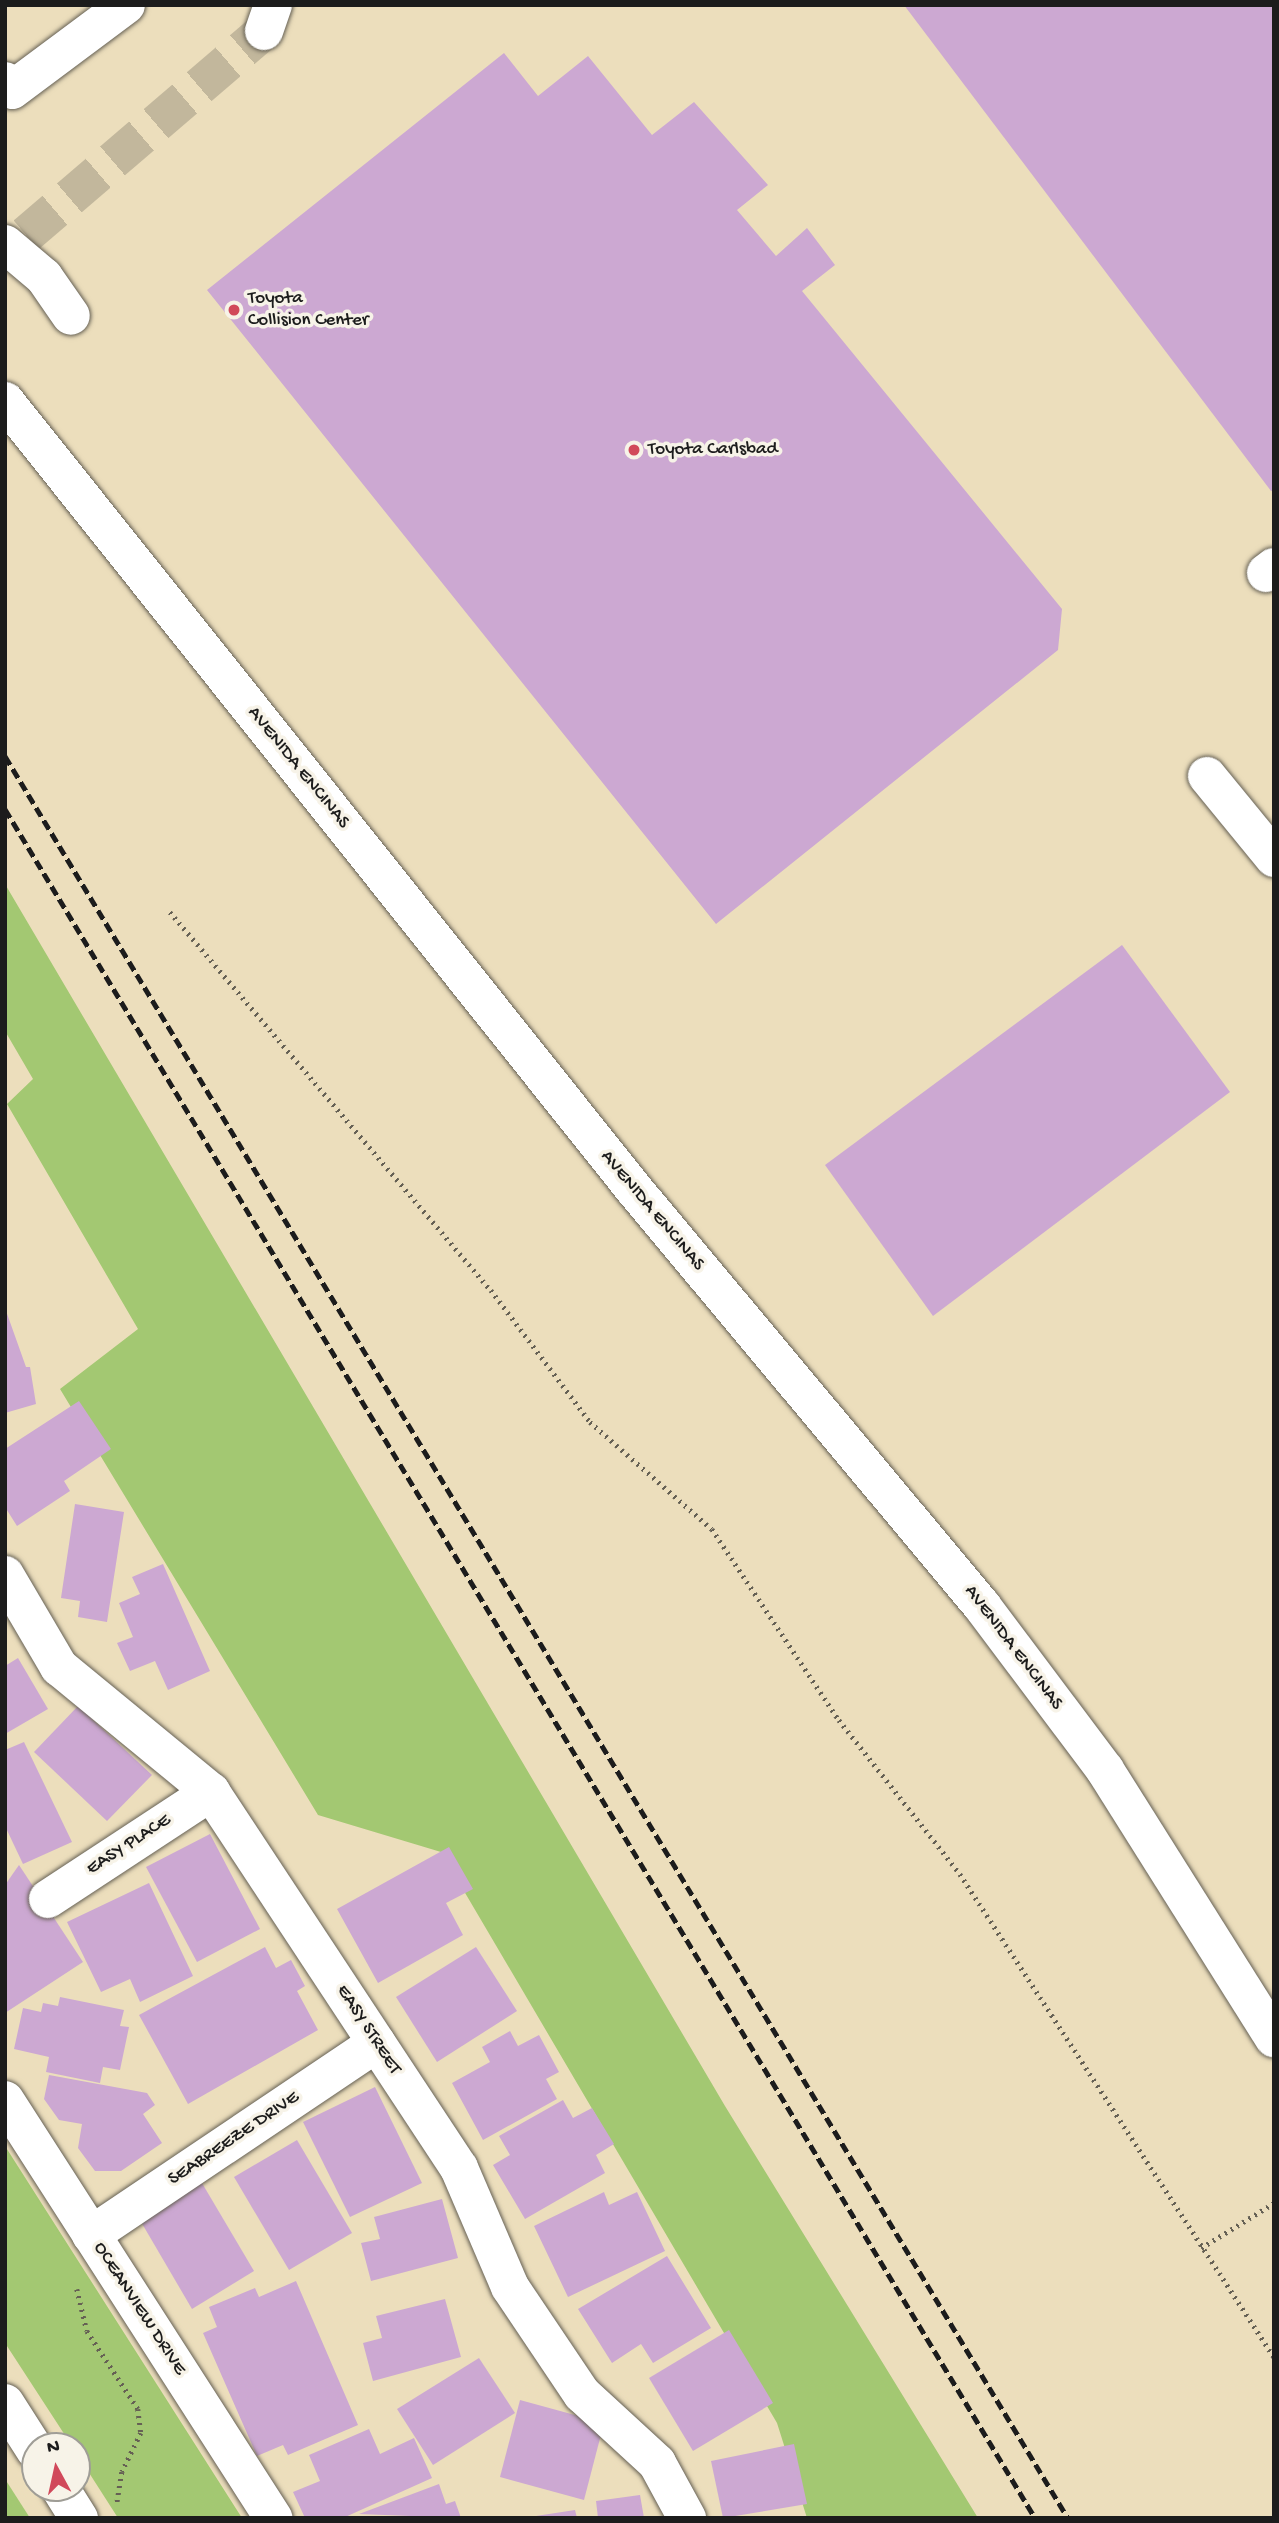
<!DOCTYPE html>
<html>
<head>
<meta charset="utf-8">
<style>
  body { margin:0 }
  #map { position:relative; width:1279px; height:2523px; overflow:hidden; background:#ecdebc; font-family:"Gochi Hand",sans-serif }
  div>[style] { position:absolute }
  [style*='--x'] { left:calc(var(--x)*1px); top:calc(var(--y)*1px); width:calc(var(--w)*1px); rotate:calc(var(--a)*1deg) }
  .green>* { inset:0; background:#a3c872 }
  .building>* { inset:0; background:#cca8d2 }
  .minor-tunnel>* { height:38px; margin-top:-19px; transform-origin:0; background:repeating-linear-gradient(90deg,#c2b79c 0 38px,transparent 0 57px) }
  .path>* { height:4.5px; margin-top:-2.25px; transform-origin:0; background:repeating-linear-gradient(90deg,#656054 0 2px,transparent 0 7px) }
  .roads { filter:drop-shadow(0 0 2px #656054) drop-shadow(0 0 2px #656054) }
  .minor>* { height:38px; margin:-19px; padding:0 19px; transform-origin:19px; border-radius:19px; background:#fff }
  .major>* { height:38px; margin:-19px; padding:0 19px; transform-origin:19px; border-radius:19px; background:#fff }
  .rail>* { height:5px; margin-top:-2.5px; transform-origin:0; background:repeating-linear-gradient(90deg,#1c1c1c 0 10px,transparent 0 15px) }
  .dots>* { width:19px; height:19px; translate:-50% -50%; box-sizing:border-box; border:4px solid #f7f3e8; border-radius:50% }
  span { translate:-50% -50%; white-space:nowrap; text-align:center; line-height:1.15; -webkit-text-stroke:7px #f7f3e8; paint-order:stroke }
  .poi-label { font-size:19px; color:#1c1c1c }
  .left { translate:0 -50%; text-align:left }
  .street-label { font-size:19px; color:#1c1c1c }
  .frame { position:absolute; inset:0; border:7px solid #1c1c1c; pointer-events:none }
  .north { position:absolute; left:21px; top:2432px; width:70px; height:70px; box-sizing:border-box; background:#f7f3e8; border:2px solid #9f9d96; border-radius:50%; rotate:352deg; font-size:19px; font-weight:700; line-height:28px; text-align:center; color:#1c1c1c }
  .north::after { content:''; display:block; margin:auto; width:24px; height:32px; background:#d1495b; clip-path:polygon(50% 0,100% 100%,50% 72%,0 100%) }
</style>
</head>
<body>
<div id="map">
  <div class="green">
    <i style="clip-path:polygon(5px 884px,725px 2106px,978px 2518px,807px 2518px,777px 2423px,441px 1852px,318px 1815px,60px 1389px,138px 1329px,7px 1104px,33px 1079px,5px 1031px)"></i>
    <i style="clip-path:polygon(5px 2146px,242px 2518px,118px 2518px,77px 2454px,77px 2446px,72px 2446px,5px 2343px)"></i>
    <i style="clip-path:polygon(5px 2479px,30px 2518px,5px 2518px)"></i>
  </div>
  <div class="building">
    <i style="clip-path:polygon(904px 5px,1274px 5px,1274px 490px,1271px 491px)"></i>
    <i style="clip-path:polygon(504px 53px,538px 96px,588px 56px,652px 135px,694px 102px,768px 185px,737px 210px,776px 256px,807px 228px,835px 265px,802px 291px,1062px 609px,1058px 650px,716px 924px,207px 290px)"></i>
    <i style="clip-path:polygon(1122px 945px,1230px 1092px,933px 1316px,825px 1165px)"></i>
    <i style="clip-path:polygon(5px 1308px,26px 1367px,30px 1367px,36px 1404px,5px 1413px)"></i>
    <i style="clip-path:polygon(79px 1401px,111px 1449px,64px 1481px,70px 1491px,17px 1526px,5px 1507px,5px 1449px)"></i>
    <i style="clip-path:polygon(75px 1504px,124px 1512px,107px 1622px,78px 1617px,80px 1601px,61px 1598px)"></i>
    <i style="clip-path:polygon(163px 1564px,210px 1671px,168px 1690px,155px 1661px,130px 1671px,117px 1643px,133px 1637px,119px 1603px,140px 1594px,132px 1577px)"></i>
    <i style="clip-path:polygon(18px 1658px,48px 1709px,5px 1734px,5px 1666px)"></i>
    <i style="clip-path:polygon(78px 1706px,152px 1775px,107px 1821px,34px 1752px)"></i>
    <i style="clip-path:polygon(24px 1742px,72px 1842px,23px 1864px,5px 1826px,5px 1750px)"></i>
    <i style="clip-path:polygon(210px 1834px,260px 1929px,197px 1962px,146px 1867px)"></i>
    <i style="clip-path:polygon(449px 1847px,473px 1889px,446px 1903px,463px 1935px,378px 1983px,337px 1909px)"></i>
    <i style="clip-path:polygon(19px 1865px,83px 1962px,5px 2013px,5px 1885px)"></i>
    <i style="clip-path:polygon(149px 1883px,193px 1976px,140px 2002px,130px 1979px,101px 1992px,67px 1922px)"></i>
    <i style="clip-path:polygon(265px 1947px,276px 1968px,291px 1960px,305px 1986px,297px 1991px,318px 2030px,188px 2104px,139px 2015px)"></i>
    <i style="clip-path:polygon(476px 1947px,517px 2011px,437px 2062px,396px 1997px)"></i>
    <i style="clip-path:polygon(60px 1997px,124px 2010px,120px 2026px,129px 2027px,120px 2070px,103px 2067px,100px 2083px,46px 2072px,49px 2057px,14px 2049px,23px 2008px,41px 2012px,43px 2003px,58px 2006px)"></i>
    <i style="clip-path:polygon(510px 2031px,518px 2046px,539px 2035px,559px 2072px,546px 2079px,557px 2099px,483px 2140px,452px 2083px,490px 2062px,482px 2047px)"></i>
    <i style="clip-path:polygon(49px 2075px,147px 2093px,155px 2105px,143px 2114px,162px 2143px,121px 2171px,95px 2171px,78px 2148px,82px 2124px,59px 2120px,44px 2099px)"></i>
    <i style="clip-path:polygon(375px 2087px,422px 2183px,350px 2217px,303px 2122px)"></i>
    <i style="clip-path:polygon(563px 2100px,573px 2118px,592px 2108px,614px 2144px,596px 2155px,605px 2173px,525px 2219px,493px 2165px,510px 2155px,499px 2136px)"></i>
    <i style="clip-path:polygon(297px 2140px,352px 2233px,289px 2270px,234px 2177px)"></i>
    <i style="clip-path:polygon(199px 2178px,254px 2271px,192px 2309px,137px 2215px)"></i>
    <i style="clip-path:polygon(604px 2192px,609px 2205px,637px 2192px,665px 2251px,568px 2297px,534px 2226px)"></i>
    <i style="clip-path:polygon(442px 2199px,458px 2258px,371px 2281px,361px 2243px,380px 2239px,374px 2217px)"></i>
    <i style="clip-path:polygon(667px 2256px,711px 2328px,653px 2363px,641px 2344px,612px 2363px,578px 2309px)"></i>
    <i style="clip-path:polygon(296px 2281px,358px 2425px,288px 2455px,283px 2445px,257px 2456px,203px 2333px,217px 2327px,209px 2307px,255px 2288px,259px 2297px)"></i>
    <i style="clip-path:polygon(445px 2299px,461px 2357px,373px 2381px,363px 2343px,382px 2338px,376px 2316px)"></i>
    <i style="clip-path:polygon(729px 2330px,773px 2403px,693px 2451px,649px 2378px)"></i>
    <i style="clip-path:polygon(479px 2358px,515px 2413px,433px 2465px,397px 2409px)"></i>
    <i style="clip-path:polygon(520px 2400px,604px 2423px,584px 2500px,500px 2477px)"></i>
    <i style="clip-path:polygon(369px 2429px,380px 2454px,414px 2438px,432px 2478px,343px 2518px,305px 2518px,293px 2492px,320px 2481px,309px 2455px)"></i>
    <i style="clip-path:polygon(794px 2444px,807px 2504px,723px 2518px,711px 2461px)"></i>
    <i style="clip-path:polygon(439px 2484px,446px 2504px,455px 2501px,461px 2518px,359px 2514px)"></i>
    <i style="clip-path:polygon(640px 2495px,644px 2518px,598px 2518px,596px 2501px)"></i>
    <i style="clip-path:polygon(575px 2510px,577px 2518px,537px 2518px,536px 2516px)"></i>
  </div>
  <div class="minor-tunnel">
    <i style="--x:26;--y:235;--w:313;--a:-40.6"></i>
  </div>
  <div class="path">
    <i style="--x:170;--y:912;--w:496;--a:49.7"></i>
    <i style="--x:491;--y:1290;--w:165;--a:53.1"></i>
    <i style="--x:590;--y:1422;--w:162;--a:41.3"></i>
    <i style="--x:712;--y:1529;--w:229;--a:56.4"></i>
    <i style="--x:839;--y:1720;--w:196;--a:51.8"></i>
    <i style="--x:960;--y:1874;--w:576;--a:56.97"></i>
    <i style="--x:1201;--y:2248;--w:86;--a:-31.7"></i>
    <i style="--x:77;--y:2289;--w:43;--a:76.6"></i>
    <i style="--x:87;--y:2331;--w:93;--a:56.8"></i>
    <i style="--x:138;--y:2409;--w:24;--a:83"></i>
    <i style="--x:141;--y:2433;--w:43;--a:116"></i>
    <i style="--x:122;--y:2472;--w:32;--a:99"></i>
  </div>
  <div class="roads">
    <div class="minor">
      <i style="--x:264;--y:31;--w:28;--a:-71"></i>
      <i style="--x:5;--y:81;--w:11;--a:52"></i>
      <i style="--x:12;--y:90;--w:142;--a:-36.7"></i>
      <i style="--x:5;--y:244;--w:51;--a:40.2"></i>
      <i style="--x:44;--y:277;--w:47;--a:55.3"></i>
      <i style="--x:5;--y:401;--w:1007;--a:51.41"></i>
      <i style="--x:633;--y:1188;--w:545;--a:50.14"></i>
      <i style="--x:982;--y:1606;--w:205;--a:53.1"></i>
      <i style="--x:1105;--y:1770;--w:317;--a:57.8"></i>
      <i style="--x:1266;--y:573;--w:10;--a:-37"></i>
      <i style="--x:1207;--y:776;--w:106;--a:50.7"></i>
      <i style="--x:5;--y:1575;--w:107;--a:59.6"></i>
      <i style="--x:59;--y:1667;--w:197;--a:39.4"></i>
      <i style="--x:211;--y:1792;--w:450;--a:56.6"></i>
      <i style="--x:459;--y:2168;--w:129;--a:66.8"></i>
      <i style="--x:510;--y:2287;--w:129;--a:56.1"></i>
      <i style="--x:582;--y:2394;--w:102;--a:42.6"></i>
      <i style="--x:657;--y:2463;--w:63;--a:61.4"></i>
      <i style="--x:48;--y:1899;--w:195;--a:-33.3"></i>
      <i style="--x:5;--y:2100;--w:497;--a:57.3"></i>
      <i style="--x:91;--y:2235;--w:344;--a:-33.9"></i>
    </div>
    <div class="major">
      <i style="--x:5;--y:2403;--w:56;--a:57.4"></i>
      <i style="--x:60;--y:2488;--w:36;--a:58"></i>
    </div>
  </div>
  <div class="rail">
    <i style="--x:5;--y:756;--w:2058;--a:58.9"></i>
    <i style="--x:5;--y:809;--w:1995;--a:58.92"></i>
  </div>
  <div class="dots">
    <i style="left:234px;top:310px;background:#d1495b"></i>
    <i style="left:634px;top:450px;background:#d1495b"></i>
  </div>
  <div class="poi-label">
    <span class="left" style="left:248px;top:310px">Toyota<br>Collision Center</span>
    <span class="left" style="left:648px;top:450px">Toyota Carlsbad</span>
  </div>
  <div class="street-label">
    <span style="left:298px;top:768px;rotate:51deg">AVENIDA ENCINAS</span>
    <span style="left:652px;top:1211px;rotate:50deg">AVENIDA ENCINAS</span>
    <span style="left:1013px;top:1648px;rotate:53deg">AVENIDA ENCINAS</span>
    <span style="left:129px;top:1845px;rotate:-33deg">EASY PLACE</span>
    <span style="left:368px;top:2030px;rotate:57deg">EASY STREET</span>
    <span style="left:234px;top:2139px;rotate:-34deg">SEABREEZE DRIVE</span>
    <span style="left:139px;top:2309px;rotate:57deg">OCEANVIEW DRIVE</span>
  </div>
  <div class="frame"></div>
  <div class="north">N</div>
</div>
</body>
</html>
